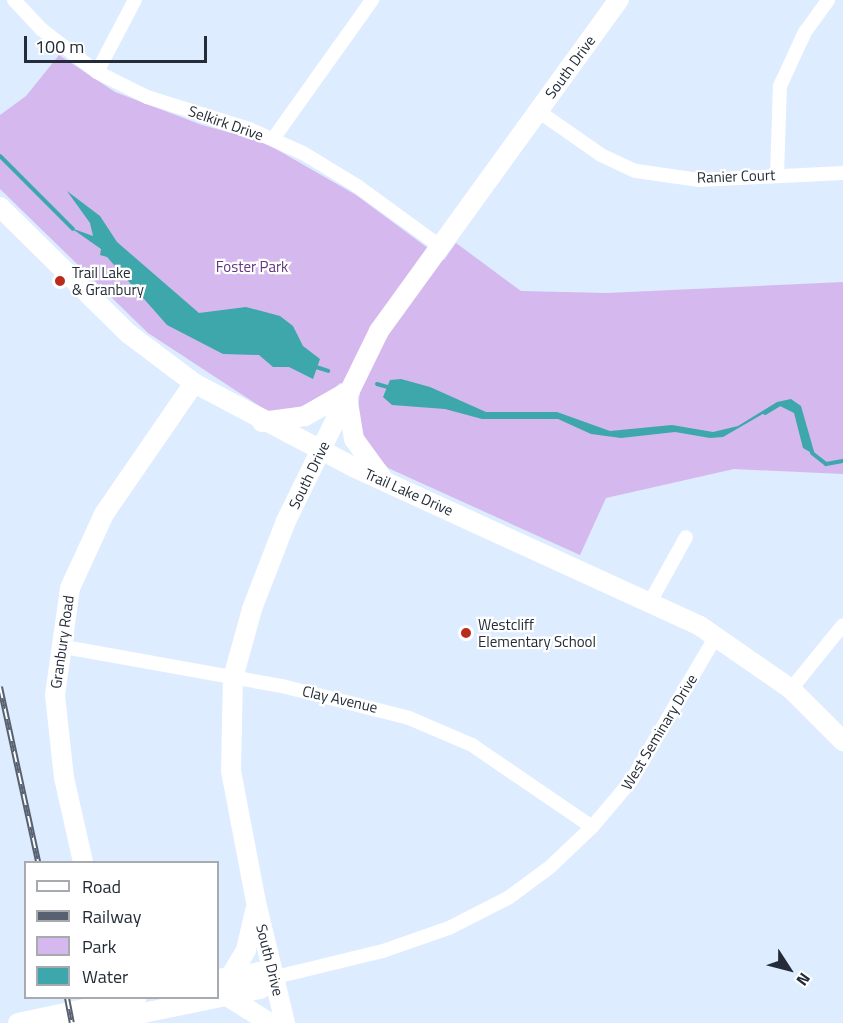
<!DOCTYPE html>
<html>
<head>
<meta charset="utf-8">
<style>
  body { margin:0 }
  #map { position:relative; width:843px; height:1023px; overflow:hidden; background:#deecff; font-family:"Titillium Web",sans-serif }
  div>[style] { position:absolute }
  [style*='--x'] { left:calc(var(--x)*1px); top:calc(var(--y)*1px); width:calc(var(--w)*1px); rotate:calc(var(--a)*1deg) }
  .green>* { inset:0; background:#d5b8ee }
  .water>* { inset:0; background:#3da7ac }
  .stream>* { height:4px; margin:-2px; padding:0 2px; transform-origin:2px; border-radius:2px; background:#3da7ac }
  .street>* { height:14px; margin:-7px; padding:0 7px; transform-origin:7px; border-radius:7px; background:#fff }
  .secondary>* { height:20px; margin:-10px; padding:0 10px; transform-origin:10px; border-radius:10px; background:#fff }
  .rail>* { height:6px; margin-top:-3px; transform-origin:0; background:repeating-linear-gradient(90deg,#fff 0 11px,#57616f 0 22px); box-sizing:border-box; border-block:2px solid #57616f }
  .dots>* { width:16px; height:16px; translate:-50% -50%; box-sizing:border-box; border:3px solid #fff; border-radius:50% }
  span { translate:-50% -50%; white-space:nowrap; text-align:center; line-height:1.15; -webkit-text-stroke:4.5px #fff; paint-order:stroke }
  .street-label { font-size:15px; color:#232c38 }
  .park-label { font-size:15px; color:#623680 }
  .poi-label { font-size:15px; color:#232c38 }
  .left { translate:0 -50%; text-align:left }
  .legend { position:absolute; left:24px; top:861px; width:195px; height:138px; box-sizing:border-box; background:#fff; border:2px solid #a7abaf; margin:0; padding:8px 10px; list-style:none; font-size:18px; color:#232c38 }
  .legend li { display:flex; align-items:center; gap:12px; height:30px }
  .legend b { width:30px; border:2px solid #a7abaf }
  .north { position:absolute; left:759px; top:939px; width:60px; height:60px; -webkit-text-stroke:4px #fff; paint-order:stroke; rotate:126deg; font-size:16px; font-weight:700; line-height:24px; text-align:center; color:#232c38 }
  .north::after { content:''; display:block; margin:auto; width:21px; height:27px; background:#232c38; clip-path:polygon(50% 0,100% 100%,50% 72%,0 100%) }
  .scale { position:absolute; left:24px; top:36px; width:183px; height:27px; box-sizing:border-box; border:3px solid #232c38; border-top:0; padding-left:8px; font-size:18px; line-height:21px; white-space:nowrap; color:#232c38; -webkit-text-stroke:4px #fff; paint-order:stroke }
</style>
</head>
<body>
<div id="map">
  <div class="green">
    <i style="clip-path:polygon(59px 55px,115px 92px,202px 125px,262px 141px,356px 195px,444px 260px,456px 243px,521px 291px,607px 293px,843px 282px,843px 474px,734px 469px,606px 498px,580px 555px,388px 468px,363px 441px,357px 419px,360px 391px,340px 383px,319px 404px,272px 412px,264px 409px,148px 333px,0 189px,0 115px,26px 96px)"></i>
  </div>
  <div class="water">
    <i style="clip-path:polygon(67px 191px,100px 216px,117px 242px,199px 313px,246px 307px,280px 316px,293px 326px,303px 346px,320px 359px,313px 379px,289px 367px,273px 367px,259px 355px,223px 354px,167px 325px,107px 257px,100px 255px,101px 249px,71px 228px,93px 236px,90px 223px)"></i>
    <i style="clip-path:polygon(401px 379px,430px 387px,486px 412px,557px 412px,610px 431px,672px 425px,713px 432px,738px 426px,777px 402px,791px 399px,801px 406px,815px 455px,803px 448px,794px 413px,778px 405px,723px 437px,710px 438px,675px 432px,621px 438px,591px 434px,558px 419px,482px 419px,445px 409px,392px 405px,383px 397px,390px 380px)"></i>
  </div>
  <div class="stream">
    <i style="--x:0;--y:156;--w:103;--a:45"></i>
    <i style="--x:313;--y:366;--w:16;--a:18"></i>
    <i style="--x:377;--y:384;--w:15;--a:16"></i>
    <i style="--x:765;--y:413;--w:17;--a:-31"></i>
    <i style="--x:812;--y:453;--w:18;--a:38"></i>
    <i style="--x:826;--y:464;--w:17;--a:-10"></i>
  </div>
  <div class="street">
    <i style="--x:14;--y:0;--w:40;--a:47"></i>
    <i style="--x:41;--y:29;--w:71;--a:37.5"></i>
    <i style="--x:97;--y:72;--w:56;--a:26.6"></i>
    <i style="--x:147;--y:97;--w:107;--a:17.4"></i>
    <i style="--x:249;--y:129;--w:59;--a:24"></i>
    <i style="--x:303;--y:153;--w:63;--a:31.4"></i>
    <i style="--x:357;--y:186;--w:102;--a:35.9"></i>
    <i style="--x:97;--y:72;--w:81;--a:-62.2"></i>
    <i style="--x:538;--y:111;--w:77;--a:34.9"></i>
    <i style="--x:601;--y:155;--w:38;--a:25"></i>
    <i style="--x:636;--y:171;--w:64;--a:8.1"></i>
    <i style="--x:699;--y:180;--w:144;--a:-2.8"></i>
    <i style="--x:273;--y:139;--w:171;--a:-54.5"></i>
    <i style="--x:777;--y:175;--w:89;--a:-88.1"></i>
    <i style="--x:780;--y:86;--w:60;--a:-65.2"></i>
    <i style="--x:805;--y:32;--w:39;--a:-54"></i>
    <i style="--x:650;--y:602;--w:74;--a:-61"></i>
    <i style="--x:59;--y:646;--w:227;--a:10.2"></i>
    <i style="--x:282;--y:686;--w:131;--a:14.1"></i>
    <i style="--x:409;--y:718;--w:69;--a:23.2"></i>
    <i style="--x:472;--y:745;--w:145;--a:34.3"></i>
    <i style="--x:791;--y:689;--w:82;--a:-50.9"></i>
    <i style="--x:276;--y:977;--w:110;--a:-13.7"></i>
    <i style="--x:383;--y:951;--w:70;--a:-19.2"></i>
    <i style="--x:449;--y:928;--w:66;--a:-27"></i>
    <i style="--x:508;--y:898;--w:52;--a:-36.4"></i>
    <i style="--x:550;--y:867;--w:58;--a:-43.6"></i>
    <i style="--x:592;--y:827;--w:60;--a:-49.7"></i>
    <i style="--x:631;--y:781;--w:168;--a:-59.6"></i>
  </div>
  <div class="secondary">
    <i style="--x:0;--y:207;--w:181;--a:44.6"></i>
    <i style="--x:129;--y:334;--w:81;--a:37"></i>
    <i style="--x:194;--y:383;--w:180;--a:27.8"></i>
    <i style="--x:353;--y:467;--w:382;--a:24.6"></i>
    <i style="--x:700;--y:626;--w:111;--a:34.7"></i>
    <i style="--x:791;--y:689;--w:74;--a:45"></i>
    <i style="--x:347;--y:396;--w:44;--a:80.8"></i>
    <i style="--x:354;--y:439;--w:49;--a:54.1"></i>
    <i style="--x:262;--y:422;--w:43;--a:-7.9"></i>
    <i style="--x:305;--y:416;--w:48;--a:-29.7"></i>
    <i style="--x:83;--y:862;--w:86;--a:-102.7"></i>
    <i style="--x:64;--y:778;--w:83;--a:-96.2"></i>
    <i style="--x:55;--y:695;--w:108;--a:-82"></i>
    <i style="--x:70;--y:588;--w:81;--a:-65.3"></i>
    <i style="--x:104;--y:514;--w:159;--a:-55.5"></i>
    <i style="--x:230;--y:977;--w:31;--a:-59"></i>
    <i style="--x:246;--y:950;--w:40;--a:-77"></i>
    <i style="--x:223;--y:978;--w:36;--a:-9"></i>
    <i style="--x:259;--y:972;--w:18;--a:16"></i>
    <i style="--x:227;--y:996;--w:51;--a:32.1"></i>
    <i style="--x:18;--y:1023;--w:121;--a:-12"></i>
    <i style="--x:72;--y:1023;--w:72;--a:-8"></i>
    <i style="--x:143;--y:1013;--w:119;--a:-11.6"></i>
    <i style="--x:260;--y:989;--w:20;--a:-37"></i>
    <i style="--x:285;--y:1023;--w:124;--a:-103.5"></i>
    <i style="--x:256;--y:902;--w:133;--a:-100.8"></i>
    <i style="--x:231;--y:771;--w:93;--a:-88.8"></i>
    <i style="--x:233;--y:678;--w:72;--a:-74.6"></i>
    <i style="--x:252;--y:609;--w:94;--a:-68.9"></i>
    <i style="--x:286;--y:521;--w:212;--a:-63.9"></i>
    <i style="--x:379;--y:331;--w:409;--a:-54.1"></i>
  </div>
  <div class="rail">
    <i style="--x:0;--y:687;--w:179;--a:77.7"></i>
    <i style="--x:67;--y:998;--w:25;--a:79"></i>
  </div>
  <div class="dots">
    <i style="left:60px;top:281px;background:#b92c1a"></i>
    <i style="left:466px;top:633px;background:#b92c1a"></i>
  </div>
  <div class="street-label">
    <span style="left:570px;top:67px;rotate:-54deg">South Drive</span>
    <span style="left:226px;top:123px;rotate:19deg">Selkirk Drive</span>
    <span style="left:736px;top:176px;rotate:-2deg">Ranier Court</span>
    <span style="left:309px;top:475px;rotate:-64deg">South Drive</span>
    <span style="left:409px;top:492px;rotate:24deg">Trail Lake Drive</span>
    <span style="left:62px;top:642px;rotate:-82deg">Granbury Road</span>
    <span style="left:340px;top:699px;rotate:13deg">Clay Avenue</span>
    <span style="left:659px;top:732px;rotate:-59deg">West Seminary Drive</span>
    <span style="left:270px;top:960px;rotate:76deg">South Drive</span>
  </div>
  <div class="park-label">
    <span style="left:252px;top:267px">Foster Park</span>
  </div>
  <div class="poi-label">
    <span class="left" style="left:72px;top:281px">Trail Lake<br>&amp; Granbury</span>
    <span class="left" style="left:478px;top:633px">Westcliff<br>Elementary School</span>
  </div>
  <ul class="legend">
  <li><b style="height:8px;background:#fff"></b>Road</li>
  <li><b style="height:8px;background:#57616f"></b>Railway</li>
  <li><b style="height:16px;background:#d5b8ee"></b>Park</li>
  <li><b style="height:16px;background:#3da7ac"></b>Water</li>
  </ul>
  <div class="north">N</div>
  <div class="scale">100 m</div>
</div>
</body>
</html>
